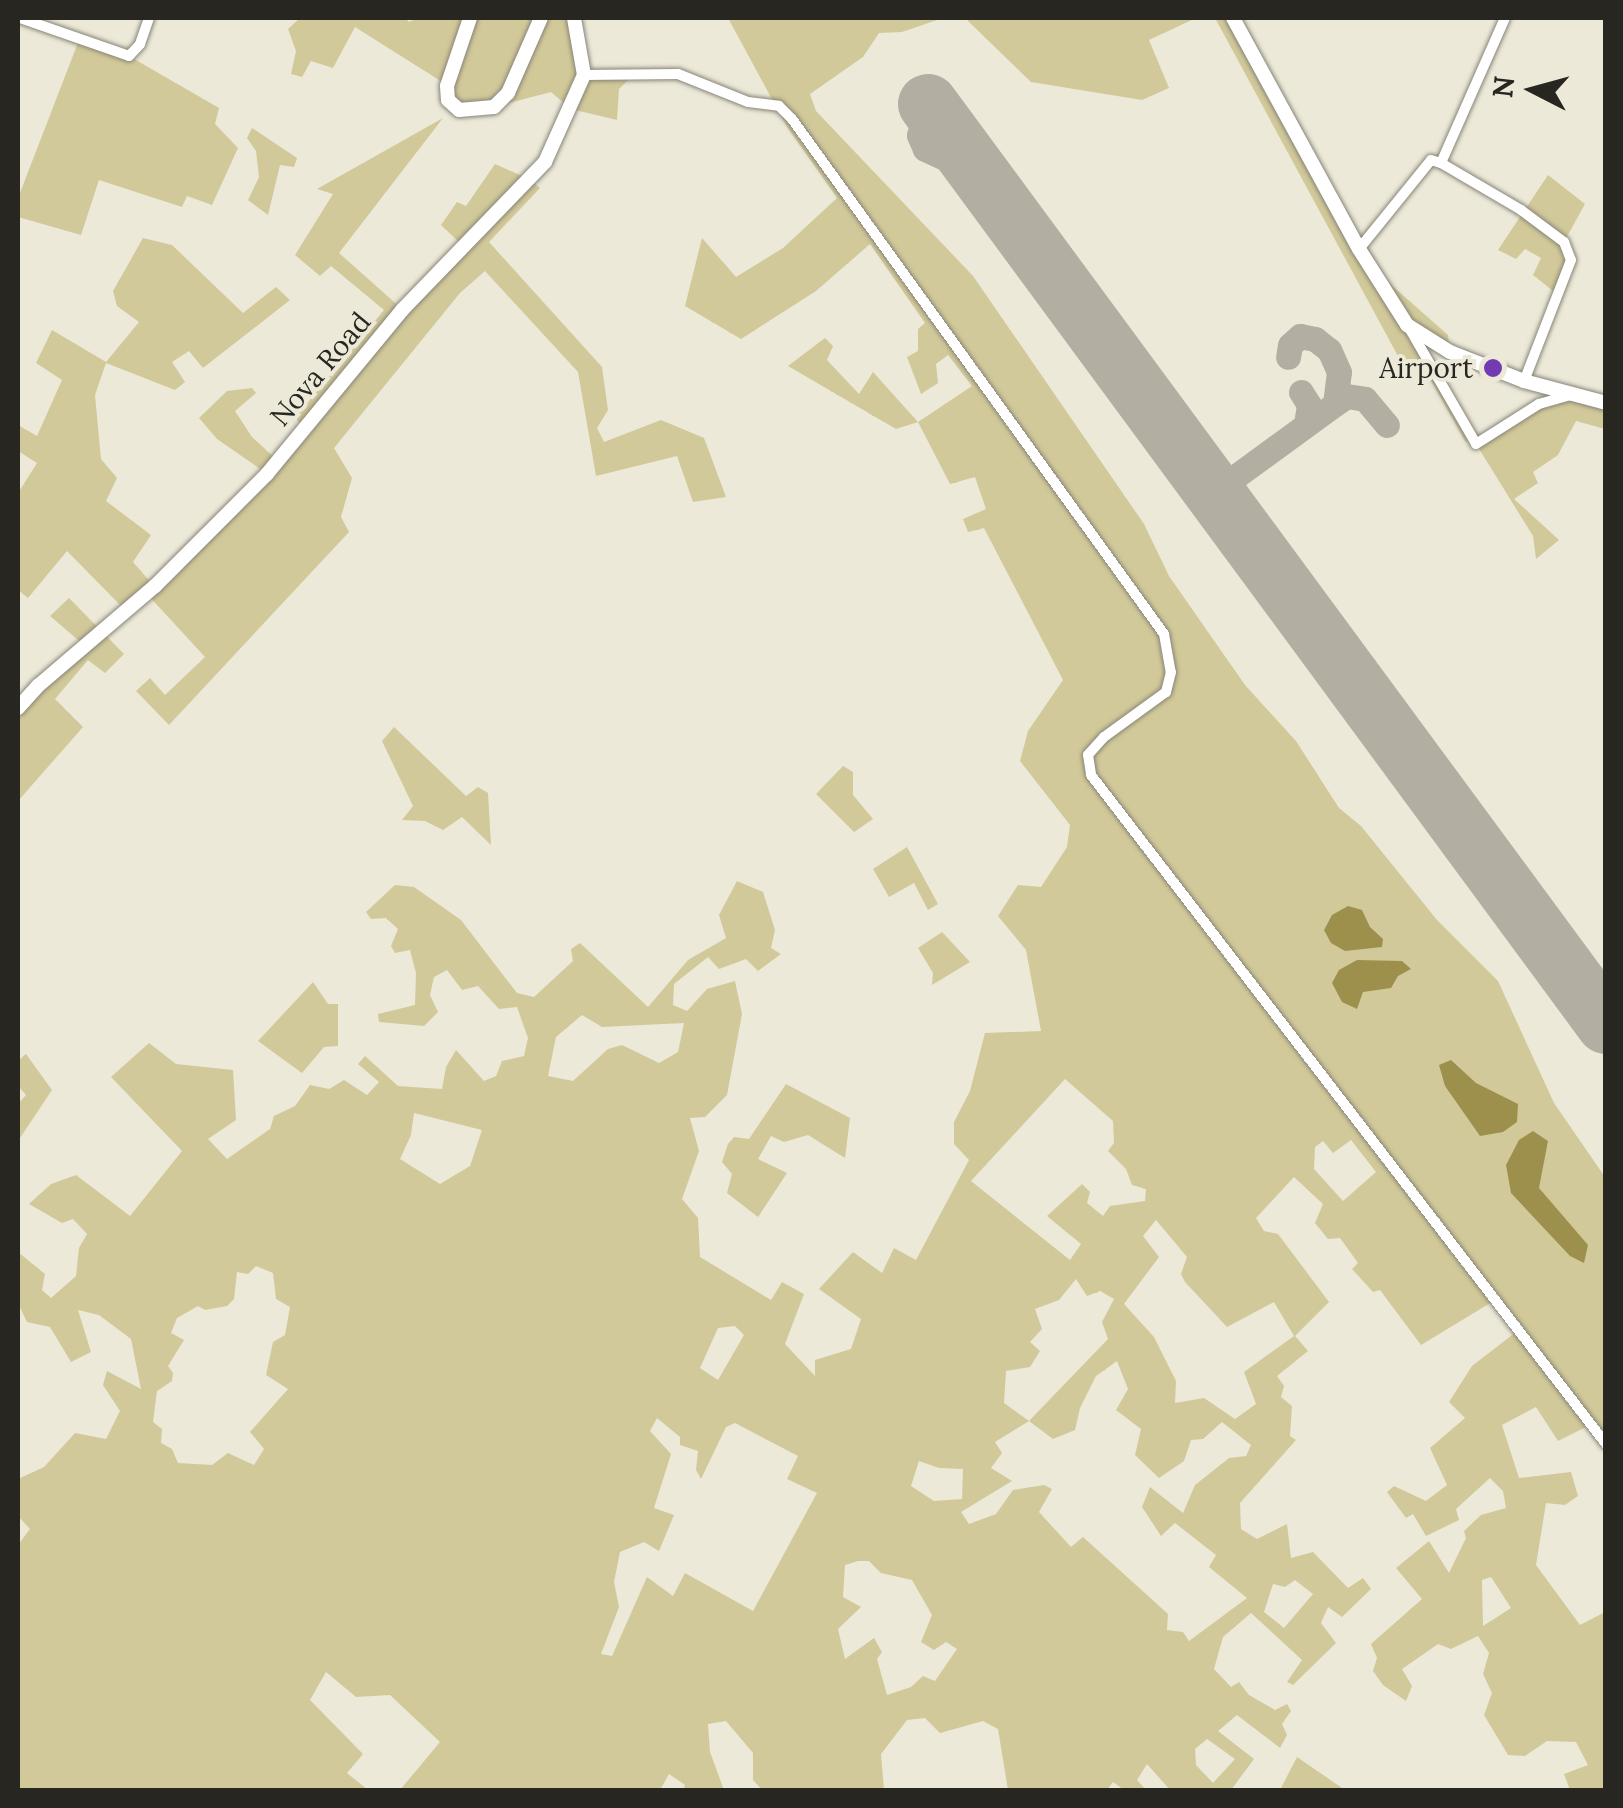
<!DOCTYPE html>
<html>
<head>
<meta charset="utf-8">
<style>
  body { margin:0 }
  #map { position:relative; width:1623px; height:1808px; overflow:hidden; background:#ece9d9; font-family:Lora,serif }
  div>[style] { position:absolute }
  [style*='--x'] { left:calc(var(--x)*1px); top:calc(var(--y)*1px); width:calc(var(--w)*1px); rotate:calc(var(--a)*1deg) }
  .green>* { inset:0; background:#d2c99a }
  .water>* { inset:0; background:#9d904d }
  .taxiway>* { height:25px; margin:-12.5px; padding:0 12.5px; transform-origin:12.5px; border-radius:12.5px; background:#b2afa2 }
  .runway>* { height:60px; margin:-30px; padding:0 30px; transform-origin:30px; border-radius:30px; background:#b2afa2 }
  .roads { filter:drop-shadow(0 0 2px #878577) drop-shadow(0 0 2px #878577) }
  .street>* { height:10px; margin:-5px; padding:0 5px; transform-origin:5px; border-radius:5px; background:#fff }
  .secondary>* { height:14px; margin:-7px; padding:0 7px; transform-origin:7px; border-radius:7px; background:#fff }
  .dots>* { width:28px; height:28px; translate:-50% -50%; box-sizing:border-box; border:5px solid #ece9d9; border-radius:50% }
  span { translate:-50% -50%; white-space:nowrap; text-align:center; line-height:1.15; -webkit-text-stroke:8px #ece9d9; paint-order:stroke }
  .poi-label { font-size:28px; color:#272620 }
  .right { translate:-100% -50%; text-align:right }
  .street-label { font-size:28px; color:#272620 }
  .frame { position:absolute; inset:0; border:20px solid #272620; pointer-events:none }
  .north { position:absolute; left:1483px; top:40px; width:100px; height:100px; -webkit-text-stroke:8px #ece9d9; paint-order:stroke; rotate:276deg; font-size:28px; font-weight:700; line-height:40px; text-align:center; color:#272620 }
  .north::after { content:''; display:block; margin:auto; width:35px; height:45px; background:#272620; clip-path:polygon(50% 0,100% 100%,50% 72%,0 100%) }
</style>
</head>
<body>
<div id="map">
  <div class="green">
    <i style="clip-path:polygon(300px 18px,405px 18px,409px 22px,417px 18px,574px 18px,584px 75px,632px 76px,619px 89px,617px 120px,571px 109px,551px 92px,494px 107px,459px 110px,447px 85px,355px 27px,333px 68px,311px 61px,302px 77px,291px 74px,296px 51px,288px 29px)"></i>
    <i style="clip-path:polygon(evenodd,728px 18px,943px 18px,902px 32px,879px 33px,863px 57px,810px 94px,816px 111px,973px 276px,1144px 524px,1169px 576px,1245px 685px,1296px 741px,1339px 808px,1361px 826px,1437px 920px,1498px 981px,1554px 1103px,1605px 1177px,1605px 1444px,1590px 1425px,1558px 1441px,1536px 1407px,1502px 1425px,1519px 1478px,1571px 1472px,1578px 1496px,1565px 1505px,1546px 1503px,1536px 1565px,1580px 1625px,1605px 1612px,1605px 1790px,1570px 1790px,1564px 1774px,1588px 1765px,1576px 1742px,1547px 1741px,1525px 1756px,1508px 1755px,1484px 1715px,1492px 1693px,1483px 1674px,1489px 1653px,1478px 1636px,1451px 1649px,1438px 1644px,1402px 1669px,1412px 1686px,1406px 1701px,1383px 1685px,1373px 1671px,1377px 1658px,1371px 1644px,1422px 1599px,1396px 1568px,1429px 1541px,1449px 1573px,1466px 1538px,1464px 1531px,1481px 1515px,1506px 1508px,1503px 1491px,1490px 1478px,1456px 1509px,1459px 1520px,1426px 1536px,1413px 1514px,1406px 1518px,1387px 1492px,1394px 1486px,1426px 1501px,1447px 1485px,1430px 1448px,1465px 1418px,1449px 1402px,1472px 1366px,1516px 1332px,1492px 1302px,1421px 1345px,1380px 1290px,1373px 1292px,1352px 1269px,1358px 1263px,1340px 1238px,1328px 1239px,1315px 1223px,1323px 1204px,1294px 1177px,1256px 1218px,1264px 1231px,1278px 1234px,1329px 1302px,1295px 1336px,1308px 1351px,1277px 1376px,1284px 1386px,1281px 1397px,1292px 1406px,1290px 1436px,1296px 1440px,1240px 1503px,1241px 1529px,1257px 1539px,1287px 1524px,1291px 1558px,1313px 1552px,1348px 1588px,1363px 1578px,1371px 1589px,1342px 1617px,1328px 1607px,1321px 1623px,1336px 1643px,1293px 1685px,1287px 1682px,1302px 1660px,1251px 1613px,1223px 1637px,1214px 1669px,1231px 1687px,1239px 1682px,1249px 1695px,1275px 1710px,1287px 1704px,1291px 1711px,1282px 1724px,1287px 1735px,1280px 1748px,1237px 1715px,1218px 1731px,1254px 1759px,1231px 1790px,1170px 1790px,1147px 1764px,1137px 1780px,1146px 1790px,1124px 1790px,1113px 1782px,1107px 1790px,1008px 1790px,998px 1729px,983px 1721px,940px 1733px,925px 1718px,907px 1720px,881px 1754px,884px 1790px,762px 1790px,753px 1780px,753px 1753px,726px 1721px,708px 1724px,710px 1752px,724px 1790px,683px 1790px,685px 1785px,669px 1774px,660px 1790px,400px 1790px,440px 1742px,390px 1695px,356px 1697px,326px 1672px,310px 1700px,363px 1754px,347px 1773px,368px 1790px,18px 1790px,18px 1545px,30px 1529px,18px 1516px,18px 1479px,44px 1467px,75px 1433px,106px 1439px,120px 1411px,103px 1385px,107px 1371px,141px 1389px,131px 1339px,99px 1315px,78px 1310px,91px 1352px,71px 1362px,50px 1327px,27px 1322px,18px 1303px,18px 1252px,45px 1274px,42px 1290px,51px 1298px,76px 1276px,79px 1248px,87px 1234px,73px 1219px,62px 1223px,29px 1204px,51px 1184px,76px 1175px,130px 1216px,182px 1151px,111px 1077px,149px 1043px,176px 1064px,233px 1070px,236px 1120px,208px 1139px,227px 1159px,270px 1129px,274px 1116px,295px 1106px,310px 1085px,329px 1089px,344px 1080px,367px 1095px,379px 1082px,358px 1064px,365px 1056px,398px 1086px,442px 1089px,446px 1067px,456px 1050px,484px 1081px,496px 1076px,502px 1061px,524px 1056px,528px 1038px,517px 1007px,499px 1009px,478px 986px,462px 990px,447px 970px,434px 977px,430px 995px,438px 1012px,424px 1026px,379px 1022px,378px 1014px,415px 1005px,416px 973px,410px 950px,395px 953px,391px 946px,398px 929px,386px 918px,371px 919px,366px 912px,395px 885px,414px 887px,461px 920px,517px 993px,534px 997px,573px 961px,571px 949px,580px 943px,648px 1007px,688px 960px,726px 938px,719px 915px,737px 881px,763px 892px,775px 930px,771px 948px,781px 954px,758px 971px,746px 959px,719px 969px,708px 957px,674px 984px,673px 1005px,687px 1011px,707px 989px,735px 981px,742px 1014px,727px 1095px,705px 1117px,690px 1118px,699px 1151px,682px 1199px,698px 1218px,700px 1257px,771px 1300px,782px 1282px,804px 1294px,785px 1344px,815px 1376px,815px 1360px,851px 1349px,861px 1319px,819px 1289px,853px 1252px,882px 1273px,894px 1248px,916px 1260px,969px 1160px,954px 1144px,954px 1122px,970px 1091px,985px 1033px,1041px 1031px,1026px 950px,998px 916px,1018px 885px,1041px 887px,1067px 847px,1070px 825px,1020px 761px,1028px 731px,1063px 680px,984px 528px,968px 532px,963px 519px,986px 509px,975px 477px,950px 484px,918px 422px,896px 429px,788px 366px,825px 338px,833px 346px,827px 360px,859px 394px,873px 372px,918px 422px,972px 386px,948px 355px,936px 364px,938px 383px,921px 394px,907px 357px,918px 351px,918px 329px,925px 323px,870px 244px,816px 291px,741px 339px,685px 306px,702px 238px,736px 277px,783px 248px,837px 198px,787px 127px,728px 18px,582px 1015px,602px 1027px,684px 1023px,678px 1052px,659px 1063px,622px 1045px,608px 1049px,573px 1081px,548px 1076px,556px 1037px,582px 1015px,728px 18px,1065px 1079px,1113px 1121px,1114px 1143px,1108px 1151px,1126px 1169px,1132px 1185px,1146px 1189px,1145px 1201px,1110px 1206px,1103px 1216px,1087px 1203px,1090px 1192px,1082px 1184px,1047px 1216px,1081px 1244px,1070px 1260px,971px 1181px,1065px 1079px,728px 18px,414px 1113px,482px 1130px,470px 1166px,440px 1184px,400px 1159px,411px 1135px,414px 1113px,728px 18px,1351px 1140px,1376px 1172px,1343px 1201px,1314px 1169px,1315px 1147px,1323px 1141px,1333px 1153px,1351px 1140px,728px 18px,1156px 1220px,1187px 1257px,1181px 1274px,1185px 1282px,1227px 1327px,1274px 1302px,1294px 1336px,1244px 1372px,1256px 1404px,1235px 1419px,1204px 1398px,1175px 1403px,1176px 1381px,1154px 1337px,1124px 1304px,1159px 1257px,1143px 1236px,1156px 1220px,728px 18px,256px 1266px,273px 1273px,276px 1299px,290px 1307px,285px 1335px,273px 1342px,266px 1375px,288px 1389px,250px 1432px,264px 1449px,254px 1465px,228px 1453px,212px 1465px,178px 1463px,172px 1449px,161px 1443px,162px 1429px,153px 1422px,157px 1391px,172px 1381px,173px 1373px,168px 1366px,184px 1340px,171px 1333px,177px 1318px,198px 1306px,205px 1310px,227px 1306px,234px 1299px,237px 1272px,248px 1274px,256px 1266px,728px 18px,1076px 1279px,1087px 1296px,1100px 1291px,1114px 1299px,1102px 1322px,1108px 1339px,1029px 1421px,1004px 1403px,1006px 1371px,1030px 1367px,1040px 1351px,1030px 1342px,1042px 1329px,1035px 1309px,1059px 1300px,1076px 1279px,728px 18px,735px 1326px,744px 1335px,718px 1380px,700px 1368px,718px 1328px,735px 1326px,728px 18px,1117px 1361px,1128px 1389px,1116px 1410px,1141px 1429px,1135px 1455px,1159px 1478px,1184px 1461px,1191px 1440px,1203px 1439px,1222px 1422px,1251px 1445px,1246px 1456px,1229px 1458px,1195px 1485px,1183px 1513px,1150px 1487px,1142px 1507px,1161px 1536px,1175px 1523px,1216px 1555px,1209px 1567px,1247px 1598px,1189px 1641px,1183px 1632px,1167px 1630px,1168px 1614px,1083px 1537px,1071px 1547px,1039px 1512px,1052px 1489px,1044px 1485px,1013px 1490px,996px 1514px,969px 1524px,961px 1512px,1012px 1481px,991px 1468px,1002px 1453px,995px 1442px,1029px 1421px,1053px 1439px,1075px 1430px,1080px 1408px,1096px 1376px,1117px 1361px,728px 18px,657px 1418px,680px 1437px,680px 1445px,698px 1451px,696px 1470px,701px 1479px,726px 1427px,735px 1423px,798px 1456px,787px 1479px,817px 1493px,753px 1611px,685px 1573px,673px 1596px,647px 1577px,612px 1656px,601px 1654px,619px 1607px,614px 1582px,620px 1552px,644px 1542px,659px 1551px,674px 1515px,654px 1508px,671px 1454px,650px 1431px,657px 1418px,728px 18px,919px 1461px,939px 1468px,963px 1469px,962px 1499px,934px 1501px,911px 1486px,919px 1461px,728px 18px,858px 1561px,869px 1561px,881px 1573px,912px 1580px,932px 1615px,921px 1642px,934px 1650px,946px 1642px,957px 1649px,935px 1681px,923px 1676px,911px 1687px,887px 1695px,877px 1659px,882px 1652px,874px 1638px,845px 1659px,838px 1629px,861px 1607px,843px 1597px,845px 1565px,858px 1561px,728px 18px,1491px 1577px,1511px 1608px,1483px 1626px,1482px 1580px,1491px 1577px,728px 18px,1295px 1580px,1313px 1594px,1284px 1628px,1264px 1612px,1273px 1584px,1285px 1587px,1295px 1580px,728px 18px,1207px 1739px,1235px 1759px,1213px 1783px,1196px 1765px,1195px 1749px,1207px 1739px)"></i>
    <i style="clip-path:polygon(965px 18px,964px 18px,1196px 18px,1149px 40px,1169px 88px,1142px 100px,1031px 82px)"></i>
    <i style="clip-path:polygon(1215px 18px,1239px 18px,1358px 248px,1365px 243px,1388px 282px,1448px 335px,1450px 352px,1410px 327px,1476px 443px,1491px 430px,1571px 395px,1605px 403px,1605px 429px,1576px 421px,1558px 455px,1533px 472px,1538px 483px,1514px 499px,1559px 540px,1536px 559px,1533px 536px,1476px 444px,1465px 441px,1424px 368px,1399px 358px)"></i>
    <i style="clip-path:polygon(79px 40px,129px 56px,219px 108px,215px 124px,238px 148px,212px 205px,187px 196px,182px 207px,99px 180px,81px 235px,18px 217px,18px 198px)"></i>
    <i style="clip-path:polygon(443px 118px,339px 253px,402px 309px,464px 247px,441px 225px,457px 202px,466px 206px,495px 164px,531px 180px,540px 188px,489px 242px,602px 367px,608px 410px,597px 428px,604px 442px,661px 420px,704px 438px,726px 497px,693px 502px,677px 456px,596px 476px,578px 372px,485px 271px,460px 293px,334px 448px,352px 478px,341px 517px,349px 532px,169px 725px,136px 691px,150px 678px,165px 695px,205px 657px,147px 594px,126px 611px,67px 551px,28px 598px,18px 590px,18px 493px,37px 463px,18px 451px,18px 425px,37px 436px,62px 380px,36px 363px,52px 330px,106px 362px,139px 322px,117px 306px,113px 291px,143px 238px,172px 245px,243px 313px,276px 287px,290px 300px,203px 368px,189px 351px,172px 362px,185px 382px,175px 390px,106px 363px,95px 395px,101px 459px,117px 478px,106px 501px,151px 535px,133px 562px,154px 586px,266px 473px,217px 439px,199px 418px,227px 391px,252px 388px,256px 393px,235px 411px,252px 437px,277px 460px,304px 427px,295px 418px,384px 310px,331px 266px,320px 276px,295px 255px,333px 194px,317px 189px)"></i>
    <i style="clip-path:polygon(252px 128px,297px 158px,294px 167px,280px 165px,268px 215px,248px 200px,259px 177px,256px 151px,247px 138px)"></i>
    <i style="clip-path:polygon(1548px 175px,1585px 204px,1564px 242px,1571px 260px,1558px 295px,1533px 275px,1541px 258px,1525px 249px,1516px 259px,1498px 250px)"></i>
    <i style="clip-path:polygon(69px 598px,124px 654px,105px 673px,88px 660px,55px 699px,83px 727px,18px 801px,18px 708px,84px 645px,50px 616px)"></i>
    <i style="clip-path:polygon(394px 727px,466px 796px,478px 787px,488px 793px,491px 845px,462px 817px,443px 830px,425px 821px,402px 820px,413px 806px,382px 741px)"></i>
    <i style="clip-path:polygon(843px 766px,853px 772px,853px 795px,873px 819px,854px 832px,816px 794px)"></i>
    <i style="clip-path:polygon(907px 847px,938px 904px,928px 910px,914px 883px,889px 897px,873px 869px)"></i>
    <i style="clip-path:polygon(942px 932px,970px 962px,932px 985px,933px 973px,918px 948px)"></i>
    <i style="clip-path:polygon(313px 982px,328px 1004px,338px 1004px,338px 1046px,324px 1047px,302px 1073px,258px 1041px)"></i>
    <i style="clip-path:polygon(26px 1054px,52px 1090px,18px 1141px,18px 1104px,26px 1095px,18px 1086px,18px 1061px)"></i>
    <i style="clip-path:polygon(786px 1084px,850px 1118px,845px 1158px,808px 1135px,784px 1142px,771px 1136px,758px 1159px,787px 1173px,758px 1217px,727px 1193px,732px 1174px,722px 1162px,728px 1144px,734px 1137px,749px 1139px)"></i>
    <i style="clip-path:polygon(1297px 1757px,1345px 1790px,1280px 1790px)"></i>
  </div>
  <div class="water">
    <i style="clip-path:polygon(1348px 906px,1362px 910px,1370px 927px,1383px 939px,1382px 947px,1345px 951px,1331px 943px,1324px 930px,1332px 915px)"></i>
    <i style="clip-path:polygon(1357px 960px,1402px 961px,1411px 969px,1398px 976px,1391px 988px,1363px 992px,1357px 1009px,1342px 1002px,1332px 983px,1339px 970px)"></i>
    <i style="clip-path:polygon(1451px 1060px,1476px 1083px,1518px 1104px,1517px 1122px,1503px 1132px,1480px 1136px,1445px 1086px,1439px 1065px)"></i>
    <i style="clip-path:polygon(1533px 1131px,1548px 1141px,1539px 1188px,1588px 1245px,1584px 1263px,1570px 1256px,1511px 1193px,1506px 1165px,1519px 1140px)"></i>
  </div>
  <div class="taxiway">
    <i style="--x:969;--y:159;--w:29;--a:-96"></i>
    <i style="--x:966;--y:130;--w:19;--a:-122"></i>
    <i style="--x:956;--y:114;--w:16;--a:-169"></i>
    <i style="--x:940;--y:111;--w:18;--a:153"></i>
    <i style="--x:924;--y:119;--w:17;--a:107"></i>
    <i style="--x:919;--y:135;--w:15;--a:67"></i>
    <i style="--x:925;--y:149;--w:62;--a:24.9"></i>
    <i style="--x:1301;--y:392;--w:15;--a:58"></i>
    <i style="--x:1309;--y:405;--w:20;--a:99"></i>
    <i style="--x:1335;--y:404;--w:14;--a:-34"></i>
    <i style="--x:1347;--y:396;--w:18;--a:9"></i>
    <i style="--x:1365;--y:399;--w:34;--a:50"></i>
    <i style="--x:1202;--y:476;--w:15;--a:28"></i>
    <i style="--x:1215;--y:483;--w:13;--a:-4"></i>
    <i style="--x:1234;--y:520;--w:25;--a:-116"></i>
    <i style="--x:1223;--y:497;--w:16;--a:-72"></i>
    <i style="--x:1228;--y:482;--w:132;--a:-36.1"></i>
    <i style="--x:1335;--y:404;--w:32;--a:-83"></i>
    <i style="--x:1339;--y:372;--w:24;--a:-114"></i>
    <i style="--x:1329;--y:350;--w:18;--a:-142"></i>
    <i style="--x:1315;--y:339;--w:15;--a:-169"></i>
    <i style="--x:1300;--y:336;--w:13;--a:138"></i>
    <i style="--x:1290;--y:345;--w:12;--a:99"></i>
  </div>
  <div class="runway">
    <i style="--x:928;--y:104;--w:1143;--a:53.61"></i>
  </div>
  <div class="roads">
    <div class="street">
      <i style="--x:20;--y:18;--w:115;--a:19.2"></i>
      <i style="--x:129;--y:56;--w:16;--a:-47"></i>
      <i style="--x:140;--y:44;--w:28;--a:-71"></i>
      <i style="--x:584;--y:75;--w:94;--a:-0.6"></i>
      <i style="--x:678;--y:74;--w:75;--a:21.8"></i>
      <i style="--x:748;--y:102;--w:31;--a:7"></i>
      <i style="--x:779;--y:106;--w:18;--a:45"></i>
      <i style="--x:792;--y:119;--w:635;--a:54.16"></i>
      <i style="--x:1164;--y:634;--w:39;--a:80"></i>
      <i style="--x:1171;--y:672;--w:21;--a:104"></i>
      <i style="--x:1166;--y:692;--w:77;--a:144"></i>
      <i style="--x:1104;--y:737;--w:24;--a:132"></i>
      <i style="--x:1088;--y:755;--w:20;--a:81"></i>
      <i style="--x:1091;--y:775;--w:844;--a:52.41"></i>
      <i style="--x:1441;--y:163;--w:93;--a:30.4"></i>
      <i style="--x:1521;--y:210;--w:54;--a:36.7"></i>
      <i style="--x:1564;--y:242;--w:19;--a:69"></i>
      <i style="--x:1571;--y:260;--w:130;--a:111.2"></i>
      <i style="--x:1359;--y:249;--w:114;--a:-51"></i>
      <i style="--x:1431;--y:160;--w:10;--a:17"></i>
      <i style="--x:1441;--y:163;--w:158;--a:-66.2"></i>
      <i style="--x:1408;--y:326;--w:136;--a:60"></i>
      <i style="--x:1476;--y:444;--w:75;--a:-32.4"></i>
      <i style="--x:1539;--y:404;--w:32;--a:-16"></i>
    </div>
    <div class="secondary">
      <i style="--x:470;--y:18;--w:72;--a:108.7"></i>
      <i style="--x:447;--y:86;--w:14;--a:86"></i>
      <i style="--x:448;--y:100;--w:15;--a:42"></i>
      <i style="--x:459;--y:110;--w:35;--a:-5"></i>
      <i style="--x:494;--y:107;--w:20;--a:-45"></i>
      <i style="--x:508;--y:93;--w:82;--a:-66.3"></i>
      <i style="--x:1233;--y:18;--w:263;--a:61.4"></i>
      <i style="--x:1359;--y:249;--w:90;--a:57.7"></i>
      <i style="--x:1407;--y:325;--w:51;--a:32.1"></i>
      <i style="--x:1450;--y:352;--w:79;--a:21.4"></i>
      <i style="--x:1524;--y:381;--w:85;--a:15"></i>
      <i style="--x:18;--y:708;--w:31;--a:-48"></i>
      <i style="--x:39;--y:685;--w:153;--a:-40.5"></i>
      <i style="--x:155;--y:586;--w:158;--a:-45"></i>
      <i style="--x:267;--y:474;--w:212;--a:-50.5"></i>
      <i style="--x:402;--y:310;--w:206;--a:-46"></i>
      <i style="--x:545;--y:162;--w:95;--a:-65.9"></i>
      <i style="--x:584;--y:75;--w:58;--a:-100"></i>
    </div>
  </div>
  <div class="dots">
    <i style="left:1493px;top:368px;background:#723bb2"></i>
  </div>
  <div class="poi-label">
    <span class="right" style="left:1473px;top:368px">Airport</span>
  </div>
  <div class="street-label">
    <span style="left:320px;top:369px;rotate:-50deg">Nova Road</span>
  </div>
  <div class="frame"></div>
  <div class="north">N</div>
</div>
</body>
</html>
